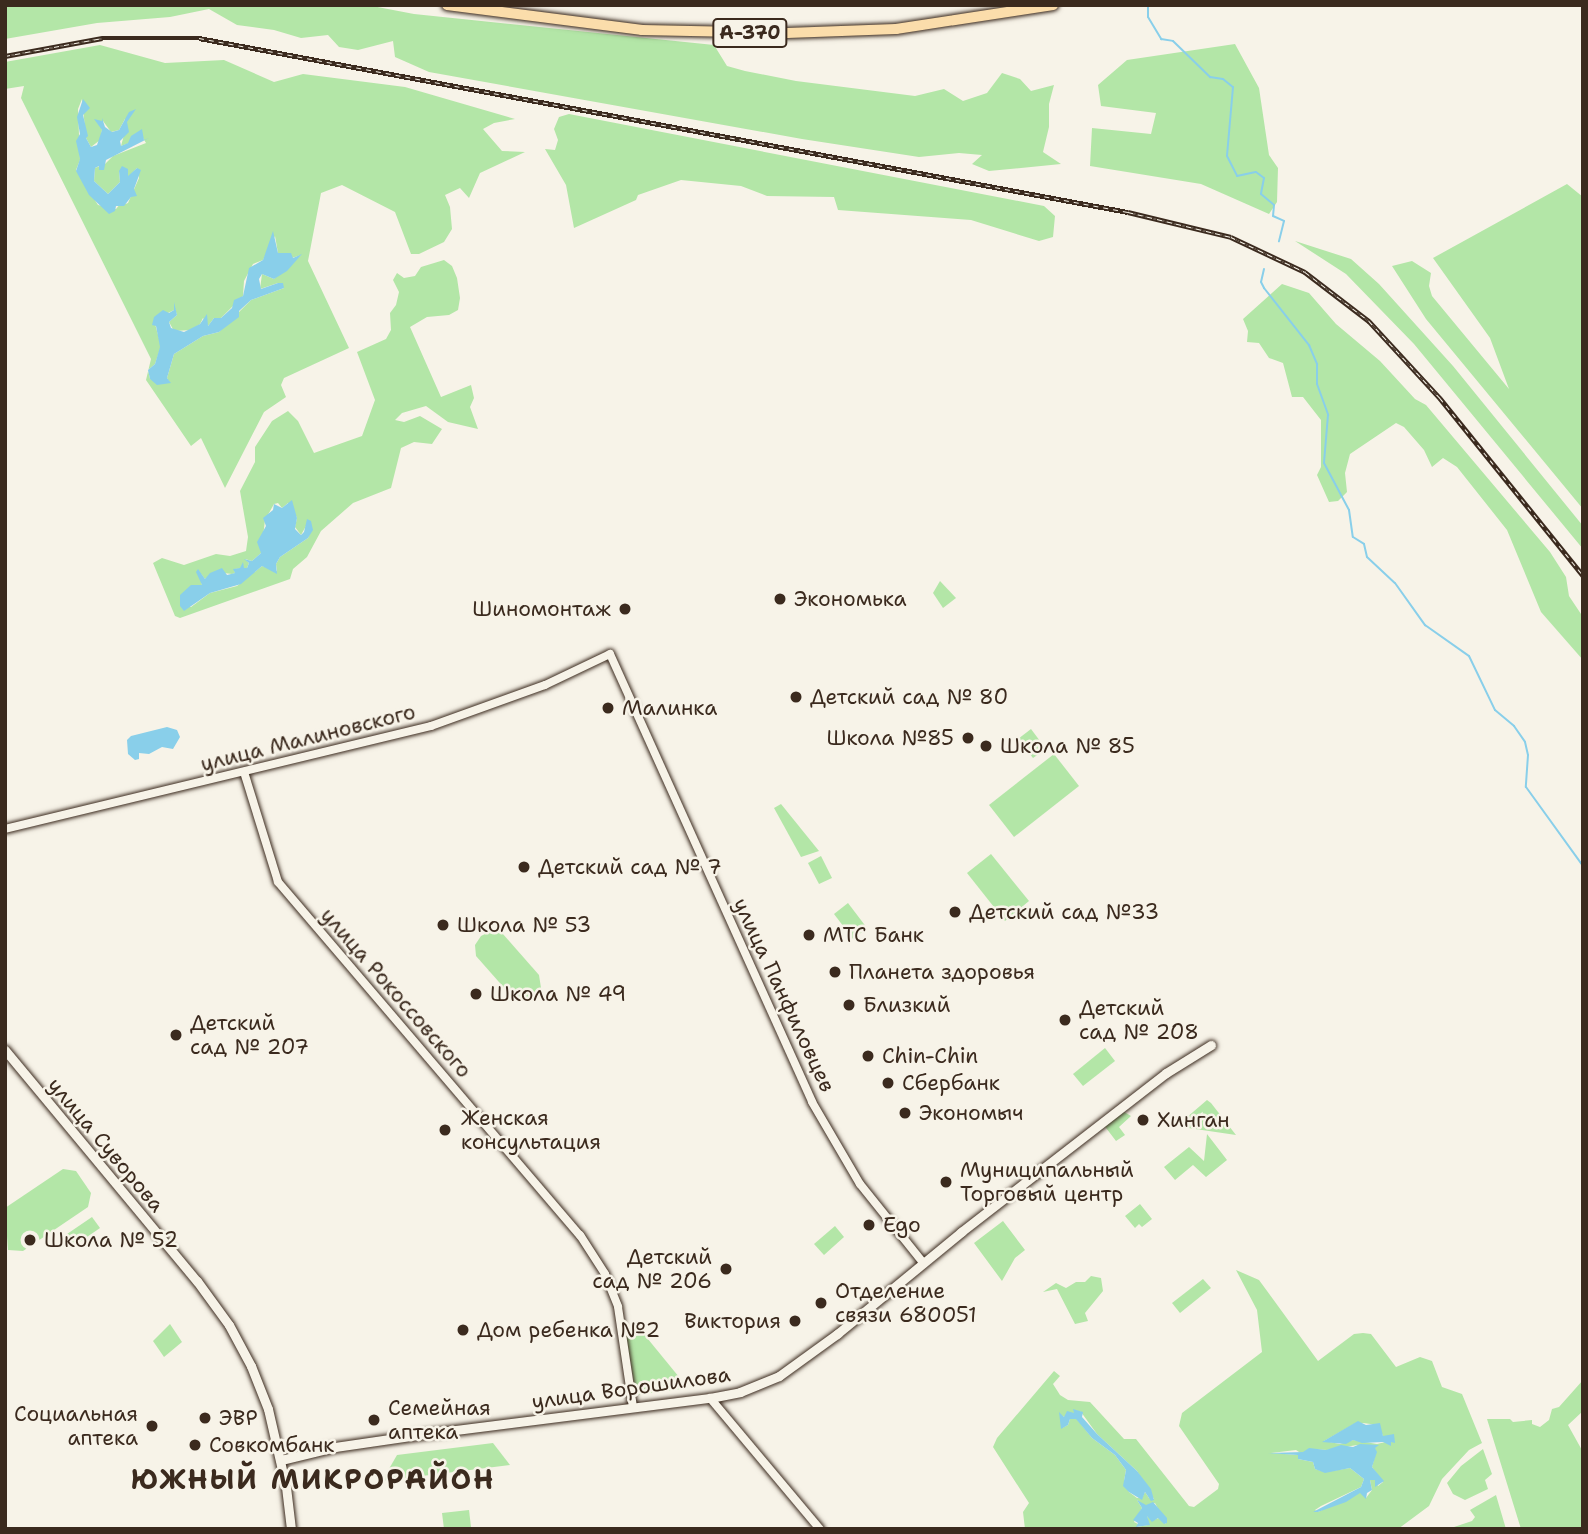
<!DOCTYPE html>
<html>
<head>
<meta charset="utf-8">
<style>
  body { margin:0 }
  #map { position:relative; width:1588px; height:1534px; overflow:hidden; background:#f7f3e8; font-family:"Shantell Sans",sans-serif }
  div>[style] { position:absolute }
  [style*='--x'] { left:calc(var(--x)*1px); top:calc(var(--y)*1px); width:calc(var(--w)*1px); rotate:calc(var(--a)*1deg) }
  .green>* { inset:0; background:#b3e6a7 }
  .water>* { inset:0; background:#89cfea }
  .stream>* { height:2px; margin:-1px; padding:0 1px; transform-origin:1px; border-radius:1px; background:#89cfea }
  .roads { filter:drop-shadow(0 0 2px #3b2a1e) drop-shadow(0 0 2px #3b2a1e) }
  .tertiary>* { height:8px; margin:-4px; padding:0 4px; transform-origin:4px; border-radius:4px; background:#f7f3e8 }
  .secondary>* { height:9px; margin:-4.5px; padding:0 4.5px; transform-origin:4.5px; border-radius:4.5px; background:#f7f3e8 }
  .trunk>* { height:10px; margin:-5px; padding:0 5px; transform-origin:5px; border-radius:5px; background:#fbddab }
  .rail>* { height:4.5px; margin-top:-2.25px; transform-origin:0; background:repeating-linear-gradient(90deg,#f7f3e8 0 5px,#3b2a1e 0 10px); box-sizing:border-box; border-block:2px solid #3b2a1e }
  .dots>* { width:19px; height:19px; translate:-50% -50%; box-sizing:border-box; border:4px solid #f7f3e8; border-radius:50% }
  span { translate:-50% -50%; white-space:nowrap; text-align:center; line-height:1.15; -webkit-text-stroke:5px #f7f3e8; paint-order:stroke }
  .shield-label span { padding:2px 5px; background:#f7f3e8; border:2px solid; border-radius:5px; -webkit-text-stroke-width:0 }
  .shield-label { font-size:19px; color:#3b2a1e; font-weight:700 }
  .poi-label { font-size:21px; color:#3b2a1e }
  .left { translate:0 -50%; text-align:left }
  .right { translate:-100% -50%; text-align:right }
  .street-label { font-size:21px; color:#3b2a1e }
  .district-label { font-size:28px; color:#3b2a1e; font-weight:700; letter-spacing:2px }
  .frame { position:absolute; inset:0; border:7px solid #3b2a1e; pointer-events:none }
</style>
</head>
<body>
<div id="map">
  <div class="green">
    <i style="clip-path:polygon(5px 5px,367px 5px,414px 14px,714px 45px,727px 66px,745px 71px,796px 81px,915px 96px,944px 89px,963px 101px,987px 93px,1002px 73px,1020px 79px,1031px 91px,1054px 85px,1049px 104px,1049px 127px,1043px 152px,1061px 164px,989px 171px,972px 164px,982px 155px,959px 153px,919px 157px,802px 139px,429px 72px,395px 57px,393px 41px,358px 50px,339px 47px,328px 35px,301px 38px,274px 30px,237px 25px,209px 9px,170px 17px,97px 23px,5px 39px)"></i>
    <i style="clip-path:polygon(1235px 44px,1259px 88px,1269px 155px,1278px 168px,1277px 202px,1269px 214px,1201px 184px,1090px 166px,1092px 128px,1151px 134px,1156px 113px,1101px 106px,1098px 85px,1127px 60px)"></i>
    <i style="clip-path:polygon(evenodd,100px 45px,165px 63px,224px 60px,274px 82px,303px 74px,405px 87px,515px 119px,494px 123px,483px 129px,502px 151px,525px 152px,480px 173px,469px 198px,460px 188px,445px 195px,450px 207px,452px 229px,444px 242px,419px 254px,411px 254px,395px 212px,342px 185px,321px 193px,308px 261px,349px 348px,284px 378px,281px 385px,286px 397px,264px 412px,225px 488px,201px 438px,191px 446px,146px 380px,151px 359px,21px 98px,24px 86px,5px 89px,5px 62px,100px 45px,82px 99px,86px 138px,91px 147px,100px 140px,102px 130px,99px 121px,103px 121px,111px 132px,119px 130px,125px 119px,127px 124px,121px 146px,143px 138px,146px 143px,113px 156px,105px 164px,95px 168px,94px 181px,108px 194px,120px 182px,119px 171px,128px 177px,137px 168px,139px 178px,128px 203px,120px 206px,121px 203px,116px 209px,98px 205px,76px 170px,80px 160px,78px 109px,82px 99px,100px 45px,275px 236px,278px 253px,292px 258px,301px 255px,274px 279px,262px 274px,260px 289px,278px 283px,284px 288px,251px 300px,219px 332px,203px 336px,174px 354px,167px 378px,170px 383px,150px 379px,148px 370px,155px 364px,161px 346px,154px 320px,174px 310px,174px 306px,177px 315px,169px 322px,174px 331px,192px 330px,200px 324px,203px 318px,208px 326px,214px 318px,221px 318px,243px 296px,244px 281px,253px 264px,263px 260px,275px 236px)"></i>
    <i style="clip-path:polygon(569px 114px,1044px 206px,1055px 216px,1053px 237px,1039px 241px,971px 220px,838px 210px,834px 197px,767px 196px,741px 186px,681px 180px,638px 195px,636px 200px,574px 228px,566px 185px,545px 149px,555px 150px,558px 140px,554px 129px,559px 117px)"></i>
    <i style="clip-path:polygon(1567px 184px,1583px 197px,1583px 509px,1426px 319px,1392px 266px,1412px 261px,1431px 273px,1429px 286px,1432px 296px,1509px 389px,1490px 338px,1433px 258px)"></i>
    <i style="clip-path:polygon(1295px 241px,1351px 259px,1379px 284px,1453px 366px,1583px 526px,1583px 549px,1414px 344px,1346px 274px)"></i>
    <i style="clip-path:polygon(evenodd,444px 260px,452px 266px,457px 278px,460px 298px,458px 310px,449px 315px,427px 317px,410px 327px,441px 397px,471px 385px,474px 398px,470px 407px,478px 429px,448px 422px,426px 406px,402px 413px,395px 420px,404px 422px,420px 416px,442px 429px,432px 444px,414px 442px,401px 448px,391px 488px,353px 503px,321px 531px,307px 557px,293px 569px,290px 579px,180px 618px,175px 616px,153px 563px,162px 558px,184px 565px,216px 554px,230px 556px,246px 551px,248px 537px,240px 491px,255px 462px,255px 447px,272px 421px,288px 411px,298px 421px,314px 453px,362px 436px,375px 400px,357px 352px,386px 339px,391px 330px,390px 313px,396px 305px,399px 292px,393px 280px,397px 273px,404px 278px,415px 276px,421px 267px,444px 260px,278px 503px,282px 508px,288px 503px,293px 509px,297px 518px,295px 527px,301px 535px,306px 526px,310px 533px,308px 538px,280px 557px,276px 564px,277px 571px,262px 566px,237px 586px,210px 593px,191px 607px,180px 606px,191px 588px,202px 585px,198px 570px,205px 579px,215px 572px,232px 574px,235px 573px,234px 569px,247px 568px,249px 563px,245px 559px,252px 561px,261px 553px,265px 520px,274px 504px,278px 503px)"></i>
    <i style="clip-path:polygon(1282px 284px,1309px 293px,1336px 324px,1380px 361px,1415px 399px,1426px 405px,1550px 552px,1566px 577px,1569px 596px,1583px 617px,1583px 660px,1541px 612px,1507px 530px,1457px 467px,1443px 458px,1432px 467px,1424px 450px,1404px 427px,1396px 423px,1350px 454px,1345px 473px,1347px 492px,1338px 501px,1329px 502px,1317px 475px,1321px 467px,1321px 420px,1303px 397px,1292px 397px,1283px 363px,1269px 358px,1259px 343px,1247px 342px,1248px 331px,1243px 319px)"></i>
    <i style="clip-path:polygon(940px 581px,956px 598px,943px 608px,933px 593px)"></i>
    <i style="clip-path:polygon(1031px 729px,1046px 749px,1033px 758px,1018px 739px)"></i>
    <i style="clip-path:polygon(1054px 754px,1079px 786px,1014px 837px,989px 805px)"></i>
    <i style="clip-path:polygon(781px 804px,819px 851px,801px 857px,774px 808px)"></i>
    <i style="clip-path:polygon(991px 854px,1029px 901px,1005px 921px,967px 873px)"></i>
    <i style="clip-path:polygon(821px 856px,832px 878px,819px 884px,808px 863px)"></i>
    <i style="clip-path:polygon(848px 903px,867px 928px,853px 939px,834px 914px)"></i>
    <i style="clip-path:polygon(491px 931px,502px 933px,539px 975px,541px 988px,535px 997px,525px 1002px,513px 998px,476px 956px,475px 945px,481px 936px)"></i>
    <i style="clip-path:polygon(1105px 1048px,1115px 1061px,1083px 1086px,1073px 1074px)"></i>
    <i style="clip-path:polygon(1207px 1100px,1211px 1103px,1236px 1135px,1175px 1126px,1176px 1119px,1186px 1118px)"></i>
    <i style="clip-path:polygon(1121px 1110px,1131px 1116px,1119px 1127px,1125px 1135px,1116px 1141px,1103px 1124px)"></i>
    <i style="clip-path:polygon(1207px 1134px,1227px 1160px,1206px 1177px,1193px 1165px,1175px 1180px,1164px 1167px,1189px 1147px,1204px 1161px)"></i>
    <i style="clip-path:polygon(63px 1169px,76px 1171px,91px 1193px,88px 1207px,23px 1251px,8px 1250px,5px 1208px)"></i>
    <i style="clip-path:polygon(1140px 1204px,1152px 1219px,1142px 1227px,1139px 1224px,1135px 1228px,1125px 1216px)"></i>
    <i style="clip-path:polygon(92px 1217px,100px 1228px,74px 1246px,67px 1234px)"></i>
    <i style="clip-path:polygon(1003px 1221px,1025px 1250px,1015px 1258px,1002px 1281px,974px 1243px)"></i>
    <i style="clip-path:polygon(835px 1226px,844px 1237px,824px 1255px,814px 1244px)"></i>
    <i style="clip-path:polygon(evenodd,1236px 1270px,1259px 1280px,1318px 1361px,1354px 1334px,1363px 1333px,1371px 1334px,1396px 1367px,1420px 1357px,1432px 1361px,1442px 1387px,1462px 1394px,1482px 1443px,1469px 1450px,1442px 1479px,1429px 1506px,1398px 1529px,1025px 1529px,1023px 1512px,1029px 1503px,993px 1447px,997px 1438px,1054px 1371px,1060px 1376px,1053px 1384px,1060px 1395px,1068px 1400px,1090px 1402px,1124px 1439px,1136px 1439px,1189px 1506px,1194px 1507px,1218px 1489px,1219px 1484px,1179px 1426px,1182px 1413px,1262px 1352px,1257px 1310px,1236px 1270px,1074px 1410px,1081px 1412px,1097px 1434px,1137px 1471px,1154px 1499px,1149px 1498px,1145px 1492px,1142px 1498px,1137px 1498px,1129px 1492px,1124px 1481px,1126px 1470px,1115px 1455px,1092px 1438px,1076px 1418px,1070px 1419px,1068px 1425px,1062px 1428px,1061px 1415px,1064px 1417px,1074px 1413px,1074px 1410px,1236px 1270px,1363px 1423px,1378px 1425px,1383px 1436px,1393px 1436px,1394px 1440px,1377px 1444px,1353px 1440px,1340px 1444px,1324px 1441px,1354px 1424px,1363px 1423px,1236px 1270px,1357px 1445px,1374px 1446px,1376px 1452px,1372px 1467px,1383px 1482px,1378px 1486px,1375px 1479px,1370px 1480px,1372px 1490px,1366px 1498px,1360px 1492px,1318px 1512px,1315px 1510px,1321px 1506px,1361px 1487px,1364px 1479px,1350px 1468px,1325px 1472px,1315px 1469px,1313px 1462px,1298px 1459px,1298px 1455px,1271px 1453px,1296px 1450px,1302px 1454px,1311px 1449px,1327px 1450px,1357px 1445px,1236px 1270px,1137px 1500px,1145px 1506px,1155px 1503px,1166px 1524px,1159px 1518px,1153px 1520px,1147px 1516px,1148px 1525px,1137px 1527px,1138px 1524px,1134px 1522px,1142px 1508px,1137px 1500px)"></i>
    <i style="clip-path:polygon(1091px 1276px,1101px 1278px,1103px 1291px,1085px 1313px,1088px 1321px,1075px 1324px,1057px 1289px,1043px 1292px,1056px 1283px,1066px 1288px,1076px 1282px,1085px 1282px)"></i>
    <i style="clip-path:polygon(1203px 1279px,1211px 1288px,1180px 1313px,1172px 1303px)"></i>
    <i style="clip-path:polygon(634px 1322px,688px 1388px,636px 1395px,625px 1329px)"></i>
    <i style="clip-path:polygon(170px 1324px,182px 1342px,164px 1357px,153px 1341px)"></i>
    <i style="clip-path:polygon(1583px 1380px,1583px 1411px,1568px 1425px,1583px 1452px,1583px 1529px,1521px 1529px,1487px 1419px,1510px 1419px,1513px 1422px,1532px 1420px,1532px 1424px,1540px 1427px,1549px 1420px,1552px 1409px,1559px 1407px)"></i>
    <i style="clip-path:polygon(493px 1443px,510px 1465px,382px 1481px,397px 1455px)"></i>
    <i style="clip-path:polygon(1483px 1449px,1492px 1474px,1485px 1480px,1488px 1489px,1465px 1500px,1453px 1494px,1447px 1483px,1461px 1466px)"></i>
    <i style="clip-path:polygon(1496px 1495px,1506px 1529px,1448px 1529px,1472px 1521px,1475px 1517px,1470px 1510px)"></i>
    <i style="clip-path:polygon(469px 1510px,471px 1527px,444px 1529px,442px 1513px)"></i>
  </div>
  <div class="water">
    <i style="clip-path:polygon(83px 99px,90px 108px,83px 115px,88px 136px,86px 138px,91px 147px,97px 145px,102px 130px,94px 119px,102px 121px,102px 118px,105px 127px,112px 132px,119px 130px,129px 112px,136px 109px,127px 122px,129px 132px,120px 141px,121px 146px,128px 143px,131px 136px,142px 129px,144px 140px,149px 138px,106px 160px,104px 170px,99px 170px,99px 166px,95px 168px,94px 181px,108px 194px,120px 182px,119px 171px,122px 166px,128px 169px,128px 176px,137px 168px,141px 170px,134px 189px,137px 196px,131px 197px,124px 206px,116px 206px,115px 211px,109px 214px,89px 195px,76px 171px,80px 159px,76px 141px,80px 134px,77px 117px)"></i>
    <i style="clip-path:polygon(273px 231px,278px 253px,291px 253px,293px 258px,302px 254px,287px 271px,274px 279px,262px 274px,259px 279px,261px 289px,278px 283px,283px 283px,284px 288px,251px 300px,239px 311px,239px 317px,219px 332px,203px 336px,174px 354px,167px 378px,171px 383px,157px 385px,150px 379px,148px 370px,155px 364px,160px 347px,156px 326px,152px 325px,154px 317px,163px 310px,169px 313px,174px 310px,174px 302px,177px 315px,169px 322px,171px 328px,184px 332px,200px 324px,207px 314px,208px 326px,214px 318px,221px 318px,232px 308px,234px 300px,243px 296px,249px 268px,263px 260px)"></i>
    <i style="clip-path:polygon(292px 500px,297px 518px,295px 529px,301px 535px,304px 532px,307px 519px,311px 521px,313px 530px,308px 538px,280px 557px,276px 564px,277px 574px,262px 566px,241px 584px,210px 593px,184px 611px,180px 606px,180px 595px,191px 585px,202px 585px,196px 572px,198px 569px,205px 579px,210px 573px,222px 568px,227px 575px,235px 573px,233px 569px,240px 568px,243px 562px,244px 568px,247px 568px,249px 563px,244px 559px,252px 561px,261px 553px,257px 542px,266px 526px,263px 518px,273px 510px,274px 504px,282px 508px)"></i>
    <i style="clip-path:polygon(167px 727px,177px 730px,180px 737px,173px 749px,162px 747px,149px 754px,139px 753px,139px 759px,135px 760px,128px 754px,127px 740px,131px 736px)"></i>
    <i style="clip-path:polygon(1073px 1409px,1083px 1412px,1082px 1417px,1097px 1434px,1137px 1471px,1151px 1489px,1154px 1500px,1151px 1501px,1145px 1492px,1142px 1500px,1129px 1492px,1123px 1486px,1126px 1470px,1115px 1455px,1092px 1438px,1076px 1419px,1070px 1419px,1068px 1425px,1061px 1429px,1059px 1412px,1064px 1417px,1067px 1411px,1074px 1413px)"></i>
    <i style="clip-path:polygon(1358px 1421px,1366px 1425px,1380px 1423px,1383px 1436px,1394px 1434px,1395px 1443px,1391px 1442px,1391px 1446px,1383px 1442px,1362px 1443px,1353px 1440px,1346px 1444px,1322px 1442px)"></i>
    <i style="clip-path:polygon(1360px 1444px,1379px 1445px,1375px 1448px,1377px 1452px,1372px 1467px,1384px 1481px,1375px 1487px,1375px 1480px,1370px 1480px,1372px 1490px,1367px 1493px,1366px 1499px,1360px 1493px,1346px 1502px,1318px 1512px,1313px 1512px,1361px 1487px,1364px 1479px,1350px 1468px,1325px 1473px,1315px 1469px,1313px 1462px,1298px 1459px,1298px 1455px,1268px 1453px,1303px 1452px,1309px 1448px,1326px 1450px,1341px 1445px,1353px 1447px)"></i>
    <i style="clip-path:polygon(1137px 1500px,1146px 1505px,1153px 1502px,1167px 1518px,1167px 1523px,1164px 1524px,1158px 1518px,1152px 1522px,1147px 1516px,1150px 1525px,1136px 1527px,1138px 1523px,1133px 1520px,1142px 1508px)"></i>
  </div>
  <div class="stream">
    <i style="--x:1148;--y:5;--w:12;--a:90"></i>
    <i style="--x:1148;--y:17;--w:26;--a:59"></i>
    <i style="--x:1161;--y:39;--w:12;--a:9"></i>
    <i style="--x:1173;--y:41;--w:52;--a:44.2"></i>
    <i style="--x:1210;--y:77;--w:13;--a:9"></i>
    <i style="--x:1223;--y:79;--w:13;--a:39"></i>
    <i style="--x:1233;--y:87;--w:69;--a:95"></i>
    <i style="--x:1227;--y:156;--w:22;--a:63"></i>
    <i style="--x:1237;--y:176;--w:19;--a:-12"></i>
    <i style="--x:1256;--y:172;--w:10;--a:37"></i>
    <i style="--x:1264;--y:178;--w:16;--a:101"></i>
    <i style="--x:1261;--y:194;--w:17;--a:40"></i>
    <i style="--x:1274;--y:205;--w:11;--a:95"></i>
    <i style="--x:1273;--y:216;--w:12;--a:24"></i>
    <i style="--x:1284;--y:221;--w:21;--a:104"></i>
    <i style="--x:1264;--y:269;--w:13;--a:103"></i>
    <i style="--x:1261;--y:282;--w:7;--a:63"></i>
    <i style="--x:1264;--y:288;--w:73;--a:51.7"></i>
    <i style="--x:1309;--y:345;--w:21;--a:67"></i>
    <i style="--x:1317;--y:364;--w:20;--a:90"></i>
    <i style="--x:1317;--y:384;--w:33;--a:70"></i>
    <i style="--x:1328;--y:415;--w:48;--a:94.8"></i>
    <i style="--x:1324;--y:463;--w:53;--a:62"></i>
    <i style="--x:1349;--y:510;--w:27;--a:82"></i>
    <i style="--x:1353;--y:537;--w:13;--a:32"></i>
    <i style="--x:1364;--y:544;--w:13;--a:77"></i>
    <i style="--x:1367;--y:557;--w:38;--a:43"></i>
    <i style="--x:1395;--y:583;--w:52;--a:54.5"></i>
    <i style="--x:1425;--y:625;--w:54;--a:35.2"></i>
    <i style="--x:1469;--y:656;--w:60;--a:64.3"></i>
    <i style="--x:1495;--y:710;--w:25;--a:40"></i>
    <i style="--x:1514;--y:726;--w:19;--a:55"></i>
    <i style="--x:1525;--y:742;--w:13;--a:77"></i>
    <i style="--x:1528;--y:755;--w:32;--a:94"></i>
    <i style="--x:1526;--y:787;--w:97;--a:54.2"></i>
  </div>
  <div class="roads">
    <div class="tertiary">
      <i style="--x:244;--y:772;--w:115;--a:72.8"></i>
      <i style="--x:278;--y:882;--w:465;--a:49.5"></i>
      <i style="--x:580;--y:1235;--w:46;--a:57.3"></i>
      <i style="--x:605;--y:1274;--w:35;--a:68"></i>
      <i style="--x:618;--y:1307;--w:101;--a:81.5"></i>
      <i style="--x:5;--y:829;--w:438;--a:-13.6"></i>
      <i style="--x:431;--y:726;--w:121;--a:-19.8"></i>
      <i style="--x:545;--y:685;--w:72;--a:-25.5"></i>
      <i style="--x:610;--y:654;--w:491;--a:65.7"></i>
      <i style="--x:812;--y:1102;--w:95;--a:59.7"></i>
      <i style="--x:860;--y:1184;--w:102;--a:51.3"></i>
      <i style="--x:710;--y:1398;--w:171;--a:50"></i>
    </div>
    <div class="secondary">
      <i style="--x:5;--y:1050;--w:300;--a:50.3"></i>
      <i style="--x:197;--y:1281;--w:54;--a:54"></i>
      <i style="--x:229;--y:1325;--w:47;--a:61.8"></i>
      <i style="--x:251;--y:1366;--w:46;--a:68.4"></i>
      <i style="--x:268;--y:1409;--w:80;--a:77"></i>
      <i style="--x:286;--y:1487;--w:42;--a:83.2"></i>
      <i style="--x:281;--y:1460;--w:56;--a:-13.5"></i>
      <i style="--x:335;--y:1447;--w:90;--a:-8.3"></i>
      <i style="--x:424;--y:1434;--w:288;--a:-7.2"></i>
      <i style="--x:710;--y:1398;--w:31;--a:-11"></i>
      <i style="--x:740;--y:1392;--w:42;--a:-22.3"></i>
      <i style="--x:779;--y:1376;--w:72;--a:-35.9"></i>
      <i style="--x:837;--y:1334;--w:161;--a:-39.4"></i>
      <i style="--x:961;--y:1232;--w:259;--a:-37.8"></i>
      <i style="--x:1166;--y:1073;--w:53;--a:-31.9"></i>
    </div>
    <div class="trunk">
      <i style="--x:447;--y:5;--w:197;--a:7.3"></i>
      <i style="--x:642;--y:30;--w:145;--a:1.2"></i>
      <i style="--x:787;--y:33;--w:109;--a:-2.1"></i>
      <i style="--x:896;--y:29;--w:159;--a:-8.7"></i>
    </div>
  </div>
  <div class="rail">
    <i style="--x:5;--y:56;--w:99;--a:-10.5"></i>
    <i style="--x:102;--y:38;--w:97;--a:0"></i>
    <i style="--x:199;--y:38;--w:945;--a:10.61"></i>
    <i style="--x:1128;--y:212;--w:106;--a:13.6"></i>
    <i style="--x:1231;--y:237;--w:82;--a:25.3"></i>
    <i style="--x:1305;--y:272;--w:81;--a:37.4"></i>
    <i style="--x:1369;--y:321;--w:105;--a:47.3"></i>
    <i style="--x:1440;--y:398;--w:228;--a:51.1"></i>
  </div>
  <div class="dots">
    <i style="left:780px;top:599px;background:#3b2a1e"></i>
    <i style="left:625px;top:609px;background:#3b2a1e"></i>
    <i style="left:796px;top:697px;background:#3b2a1e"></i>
    <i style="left:608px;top:708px;background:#3b2a1e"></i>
    <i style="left:968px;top:738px;background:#3b2a1e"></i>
    <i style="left:986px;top:746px;background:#3b2a1e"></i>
    <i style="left:524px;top:867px;background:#3b2a1e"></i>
    <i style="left:955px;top:912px;background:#3b2a1e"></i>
    <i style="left:443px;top:925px;background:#3b2a1e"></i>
    <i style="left:809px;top:935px;background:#3b2a1e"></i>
    <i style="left:835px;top:972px;background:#3b2a1e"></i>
    <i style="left:476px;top:994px;background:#3b2a1e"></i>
    <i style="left:849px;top:1005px;background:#3b2a1e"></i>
    <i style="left:1065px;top:1020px;background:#3b2a1e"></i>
    <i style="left:176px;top:1035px;background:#3b2a1e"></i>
    <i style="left:868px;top:1056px;background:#3b2a1e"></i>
    <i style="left:888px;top:1083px;background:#3b2a1e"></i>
    <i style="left:905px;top:1113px;background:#3b2a1e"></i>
    <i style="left:1143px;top:1120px;background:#3b2a1e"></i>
    <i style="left:445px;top:1130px;background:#3b2a1e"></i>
    <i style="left:946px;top:1182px;background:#3b2a1e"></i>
    <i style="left:869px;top:1225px;background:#3b2a1e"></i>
    <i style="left:30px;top:1240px;background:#3b2a1e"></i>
    <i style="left:726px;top:1269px;background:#3b2a1e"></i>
    <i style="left:821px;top:1303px;background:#3b2a1e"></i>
    <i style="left:795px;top:1321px;background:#3b2a1e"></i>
    <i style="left:463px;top:1330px;background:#3b2a1e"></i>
    <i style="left:205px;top:1418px;background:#3b2a1e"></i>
    <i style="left:374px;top:1420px;background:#3b2a1e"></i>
    <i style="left:152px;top:1426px;background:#3b2a1e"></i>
    <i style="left:195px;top:1445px;background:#3b2a1e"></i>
  </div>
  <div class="shield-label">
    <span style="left:750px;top:33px">А-370</span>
  </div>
  <div class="poi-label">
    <span class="left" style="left:794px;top:599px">Экономька</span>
    <span class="right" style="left:611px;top:609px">Шиномонтаж</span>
    <span class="left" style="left:810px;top:697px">Детский сад № 80</span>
    <span class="left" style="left:622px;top:708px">Малинка</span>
    <span class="right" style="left:954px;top:738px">Школа №85</span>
    <span class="left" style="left:1000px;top:746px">Школа № 85</span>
    <span class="left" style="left:538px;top:867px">Детский сад № 7</span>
    <span class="left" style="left:969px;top:912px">Детский сад №33</span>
    <span class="left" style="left:457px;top:925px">Школа № 53</span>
    <span class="left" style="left:823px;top:935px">МТС Банк</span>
    <span class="left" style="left:849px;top:972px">Планета здоровья</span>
    <span class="left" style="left:490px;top:994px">Школа № 49</span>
    <span class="left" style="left:863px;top:1005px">Близкий</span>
    <span class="left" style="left:1079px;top:1020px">Детский<br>сад № 208</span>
    <span class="left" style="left:190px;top:1035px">Детский<br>сад № 207</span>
    <span class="left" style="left:882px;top:1056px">Chin-Chin</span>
    <span class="left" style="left:902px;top:1083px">Сбербанк</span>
    <span class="left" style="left:919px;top:1113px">Экономыч</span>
    <span class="left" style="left:461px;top:1130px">Женская<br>консультация</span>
    <span class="left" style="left:1157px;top:1120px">Хинган</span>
    <span class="left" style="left:960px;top:1182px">Муниципальный<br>Торговый центр</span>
    <span class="left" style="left:883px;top:1225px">Ego</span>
    <span class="left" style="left:44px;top:1240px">Школа № 52</span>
    <span class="right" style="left:712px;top:1269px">Детский<br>сад № 206</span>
    <span class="left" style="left:835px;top:1303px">Отделение<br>связи 680051</span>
    <span class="right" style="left:781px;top:1321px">Виктория</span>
    <span class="left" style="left:477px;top:1330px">Дом ребенка №2</span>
    <span class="left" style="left:388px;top:1420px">Семейная<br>аптека</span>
    <span class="right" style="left:138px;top:1426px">Социальная<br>аптека</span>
    <span class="left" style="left:219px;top:1418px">ЭВР</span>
    <span class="left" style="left:209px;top:1445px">Совкомбанк</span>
  </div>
  <div class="street-label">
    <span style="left:308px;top:738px;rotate:-14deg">улица Малиновского</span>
    <span style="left:396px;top:993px;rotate:49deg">улица Рокоссовского</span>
    <span style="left:784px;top:995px;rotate:65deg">улица Панфиловцев</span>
    <span style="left:106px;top:1145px;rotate:50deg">улица Суворова</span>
    <span style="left:631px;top:1388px;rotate:-8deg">улица Ворошилова</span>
  </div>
  <div class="district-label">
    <span style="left:313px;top:1479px">ЮЖНЫЙ МИКРОРАЙОН</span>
  </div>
  <div class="frame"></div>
</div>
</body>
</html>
